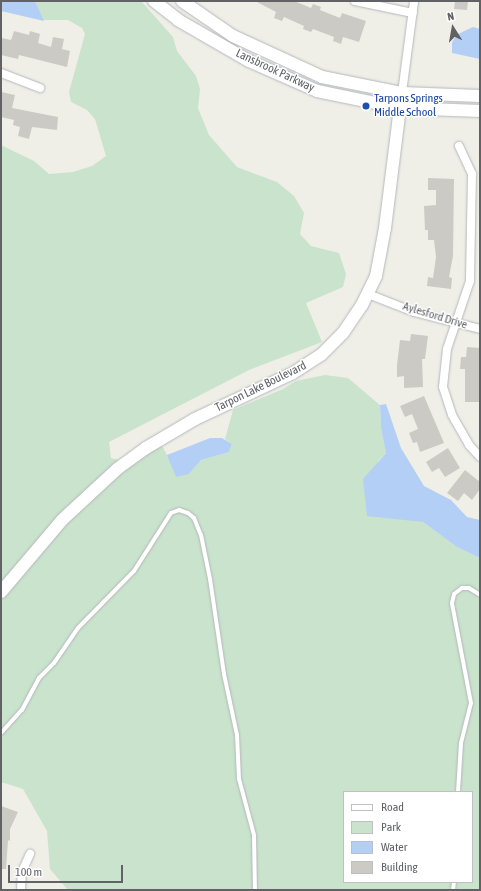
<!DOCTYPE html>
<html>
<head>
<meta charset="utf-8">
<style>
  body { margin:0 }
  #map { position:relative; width:481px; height:891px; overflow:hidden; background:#efefe8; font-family:"Asap Condensed",sans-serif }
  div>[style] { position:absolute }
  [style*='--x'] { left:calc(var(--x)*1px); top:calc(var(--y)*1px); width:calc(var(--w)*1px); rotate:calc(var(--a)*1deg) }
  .green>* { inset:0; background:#c9e3cc }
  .water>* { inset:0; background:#b3cff5 }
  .building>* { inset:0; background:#cbcac4 }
  .roads { filter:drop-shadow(0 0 1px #b5b7bb) drop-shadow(0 0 1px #b5b7bb) }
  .lane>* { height:4px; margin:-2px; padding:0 2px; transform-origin:2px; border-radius:2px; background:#fff }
  .street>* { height:8px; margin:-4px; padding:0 4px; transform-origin:4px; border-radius:4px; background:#fff }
  .secondary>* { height:12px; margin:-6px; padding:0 6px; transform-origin:6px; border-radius:6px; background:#fff }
  .dots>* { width:11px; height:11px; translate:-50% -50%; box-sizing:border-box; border:2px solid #fff; border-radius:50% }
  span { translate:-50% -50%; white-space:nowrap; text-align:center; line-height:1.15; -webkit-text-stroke:3px #fff; paint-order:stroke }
  .street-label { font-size:12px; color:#606266 }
  .transit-label { font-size:12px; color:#164399 }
  .left { translate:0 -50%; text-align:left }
  .frame { position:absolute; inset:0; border:2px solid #606266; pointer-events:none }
  .legend { position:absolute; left:343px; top:791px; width:130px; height:92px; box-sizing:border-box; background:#fff; border:1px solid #bfc0c2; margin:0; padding:5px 7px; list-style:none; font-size:12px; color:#606266 }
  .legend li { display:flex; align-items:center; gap:8px; height:20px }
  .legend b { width:20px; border:1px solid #bfc0c2 }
  .north { position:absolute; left:433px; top:8px; width:40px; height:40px; -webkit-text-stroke:3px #fff; paint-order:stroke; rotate:349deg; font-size:11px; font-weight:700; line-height:16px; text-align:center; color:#606266 }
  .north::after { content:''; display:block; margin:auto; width:14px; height:18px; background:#606266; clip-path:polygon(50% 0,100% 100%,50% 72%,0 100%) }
  .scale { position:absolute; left:8px; top:865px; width:115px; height:18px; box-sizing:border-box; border:2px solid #606266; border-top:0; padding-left:5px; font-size:12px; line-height:14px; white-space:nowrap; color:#606266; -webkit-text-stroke:3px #fff; paint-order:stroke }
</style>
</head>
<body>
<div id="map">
  <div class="green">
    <i style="clip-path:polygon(35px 1px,141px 1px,173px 37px,177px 51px,196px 76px,200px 89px,198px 108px,209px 135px,237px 167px,277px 182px,294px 196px,304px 213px,300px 234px,311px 246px,339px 253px,346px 274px,343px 287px,306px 303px,322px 342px,249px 370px,109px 442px,111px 458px,122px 461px,59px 516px,1px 585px,1px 145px,34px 161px,49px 174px,73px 172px,92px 166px,106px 156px,95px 119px,87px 110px,71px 102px,69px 92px,85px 34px,82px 28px,68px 20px,43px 20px)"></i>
    <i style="clip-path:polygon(evenodd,325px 375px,348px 378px,380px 405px,381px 428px,386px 453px,378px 461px,402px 519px,423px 522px,457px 547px,480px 558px,480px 890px,68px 890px,50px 869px,47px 831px,23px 789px,1px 782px,1px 599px,45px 544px,120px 473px,161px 444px,167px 455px,189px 474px,201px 460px,229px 452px,232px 444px,225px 439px,233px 410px,283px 389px,296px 381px,325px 375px,344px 792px,472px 792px,472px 882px,344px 882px,344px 792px)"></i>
  </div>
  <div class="water">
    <i style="clip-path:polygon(1px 1px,35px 1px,44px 21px,1px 11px)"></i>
    <i style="clip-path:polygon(473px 27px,480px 29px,480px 59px,452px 53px,452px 43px,456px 35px)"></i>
    <i style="clip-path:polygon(386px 404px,401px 448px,424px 486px,451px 500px,467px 517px,480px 520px,480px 558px,457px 547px,423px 522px,367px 516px,363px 479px,386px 453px,381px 428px,380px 405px)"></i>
    <i style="clip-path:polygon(210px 438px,222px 438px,232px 444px,229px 452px,201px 460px,189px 474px,176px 477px,167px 455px)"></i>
  </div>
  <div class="building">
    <i style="clip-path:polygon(255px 1px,294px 1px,311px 8px,313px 4px,321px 7px,320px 10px,340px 18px,342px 13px,366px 21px,359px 42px,343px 37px,341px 44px,333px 41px,334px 37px,313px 29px,311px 32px,303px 29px,304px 26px,284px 17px,282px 21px,274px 18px,276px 12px)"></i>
    <i style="clip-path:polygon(455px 1px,468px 1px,467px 10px,454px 9px)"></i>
    <i style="clip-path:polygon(14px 31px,29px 35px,30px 31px,40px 34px,38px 43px,51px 47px,53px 37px,64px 39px,62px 49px,70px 51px,67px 67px,19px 55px,18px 59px,1px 55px,2px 38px,11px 40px)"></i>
    <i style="clip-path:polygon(1px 92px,15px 95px,12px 108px,58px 117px,57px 130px,32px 127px,29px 139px,18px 136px,20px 127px,13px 125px,14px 120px,1px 117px)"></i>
    <i style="clip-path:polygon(428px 178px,454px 179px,453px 256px,449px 277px,452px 278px,451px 289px,427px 286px,428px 277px,433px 278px,436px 257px,434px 240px,428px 240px,428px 230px,425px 230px,424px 206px,436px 205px,436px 190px,428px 190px)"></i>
    <i style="clip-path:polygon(411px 334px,428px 336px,425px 359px,422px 359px,423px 387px,404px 388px,404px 376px,397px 377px,397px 365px,400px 340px,410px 341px)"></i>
    <i style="clip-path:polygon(467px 347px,480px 348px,480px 402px,465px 402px,465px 369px,460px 369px,461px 357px,466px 357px)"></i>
    <i style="clip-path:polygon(424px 396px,444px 443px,420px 452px,417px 442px,413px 443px,409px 433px,418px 429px,412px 414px,405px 417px,400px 406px)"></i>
    <i style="clip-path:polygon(448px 448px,460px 468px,445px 477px,439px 468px,432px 472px,426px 462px)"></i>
    <i style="clip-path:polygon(465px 470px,480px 482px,480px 489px,472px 500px,464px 493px,458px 501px,447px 493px)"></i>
    <i style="clip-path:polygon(1px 806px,18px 812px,10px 829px,10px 841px,8px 840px,6px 869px,1px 869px)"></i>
  </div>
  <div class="roads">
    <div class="lane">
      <i style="--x:1;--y:733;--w:31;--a:-48"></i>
      <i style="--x:22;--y:710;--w:36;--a:-62"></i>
      <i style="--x:39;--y:678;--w:21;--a:-45"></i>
      <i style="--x:54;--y:663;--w:42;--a:-55.6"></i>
      <i style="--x:78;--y:628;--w:80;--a:-45.5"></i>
      <i style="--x:134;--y:571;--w:69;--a:-57.5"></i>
      <i style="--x:171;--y:513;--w:9;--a:-21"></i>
      <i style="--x:179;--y:510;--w:9;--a:18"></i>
      <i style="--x:188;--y:513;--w:8;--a:40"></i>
      <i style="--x:194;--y:518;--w:18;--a:68"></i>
      <i style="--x:201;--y:535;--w:45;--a:78.4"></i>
      <i style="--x:210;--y:579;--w:96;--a:81.6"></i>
      <i style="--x:224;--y:674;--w:62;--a:78"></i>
      <i style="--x:237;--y:735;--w:44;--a:87.4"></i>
      <i style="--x:239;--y:779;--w:58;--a:75"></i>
      <i style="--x:254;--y:835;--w:55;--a:89"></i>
      <i style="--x:458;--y:792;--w:49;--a:-86.5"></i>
      <i style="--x:461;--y:743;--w:41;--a:-76"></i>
      <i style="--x:471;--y:703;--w:102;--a:-100.8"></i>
      <i style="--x:452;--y:603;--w:9;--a:-77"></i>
      <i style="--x:454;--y:594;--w:10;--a:-37"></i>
      <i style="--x:462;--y:588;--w:7;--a:0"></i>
      <i style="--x:469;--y:588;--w:13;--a:32"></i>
      <i style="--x:453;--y:890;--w:8;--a:-83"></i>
    </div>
    <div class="street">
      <i style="--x:355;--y:1;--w:59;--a:11.7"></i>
      <i style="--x:1;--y:73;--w:42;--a:21"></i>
      <i style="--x:400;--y:108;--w:108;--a:-82.5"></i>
      <i style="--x:459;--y:146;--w:31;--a:65"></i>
      <i style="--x:472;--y:174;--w:107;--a:91.1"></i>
      <i style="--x:470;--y:281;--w:72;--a:108.7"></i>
      <i style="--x:447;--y:349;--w:38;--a:96"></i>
      <i style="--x:443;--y:387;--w:29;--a:72"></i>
      <i style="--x:452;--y:415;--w:34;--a:60"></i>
      <i style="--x:469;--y:445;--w:16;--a:47"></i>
      <i style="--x:368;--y:294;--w:49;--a:21.4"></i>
      <i style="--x:414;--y:312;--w:68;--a:14.4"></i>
      <i style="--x:21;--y:890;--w:18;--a:-87"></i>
      <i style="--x:22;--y:872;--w:20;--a:-66"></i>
    </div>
    <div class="secondary">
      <i style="--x:154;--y:1;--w:31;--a:38"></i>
      <i style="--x:178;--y:20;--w:82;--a:30"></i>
      <i style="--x:249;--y:61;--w:74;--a:23.8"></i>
      <i style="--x:317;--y:91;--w:85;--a:11.6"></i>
      <i style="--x:400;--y:108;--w:80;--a:2.1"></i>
      <i style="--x:182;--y:1;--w:62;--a:34.5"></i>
      <i style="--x:233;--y:36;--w:98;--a:24.7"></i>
      <i style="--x:322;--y:77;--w:82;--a:11.3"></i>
      <i style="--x:402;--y:93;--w:78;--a:2.2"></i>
      <i style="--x:1;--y:592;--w:94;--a:-49.7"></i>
      <i style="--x:62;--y:520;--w:75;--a:-42.8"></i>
      <i style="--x:117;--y:469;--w:36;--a:-36"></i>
      <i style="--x:146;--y:448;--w:57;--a:-30.6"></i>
      <i style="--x:195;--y:419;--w:108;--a:-25.1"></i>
      <i style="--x:293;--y:373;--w:33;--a:-33"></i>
      <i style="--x:321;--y:355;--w:31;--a:-45"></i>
      <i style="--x:343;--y:333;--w:34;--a:-56"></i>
      <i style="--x:362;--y:305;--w:32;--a:-64"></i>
      <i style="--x:376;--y:276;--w:49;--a:-79.4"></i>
      <i style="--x:385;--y:228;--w:121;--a:-82.9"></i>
    </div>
  </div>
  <div class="dots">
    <i style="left:366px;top:106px;background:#1a4fb4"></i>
  </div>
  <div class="street-label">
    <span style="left:275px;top:71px;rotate:25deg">Lansbrook Parkway</span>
    <span style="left:435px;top:316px;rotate:17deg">Aylesford Drive</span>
    <span style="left:261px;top:387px;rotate:-26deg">Tarpon Lake Boulevard</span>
  </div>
  <div class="transit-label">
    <span class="left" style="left:374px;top:106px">Tarpons Springs<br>Middle School</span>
  </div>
  <div class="frame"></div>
  <ul class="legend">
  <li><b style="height:5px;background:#fff"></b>Road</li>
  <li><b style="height:11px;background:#c9e3cc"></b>Park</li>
  <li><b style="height:11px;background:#b3cff5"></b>Water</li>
  <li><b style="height:11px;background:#cbcac4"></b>Building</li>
  </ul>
  <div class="north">N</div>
  <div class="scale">100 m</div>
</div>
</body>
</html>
